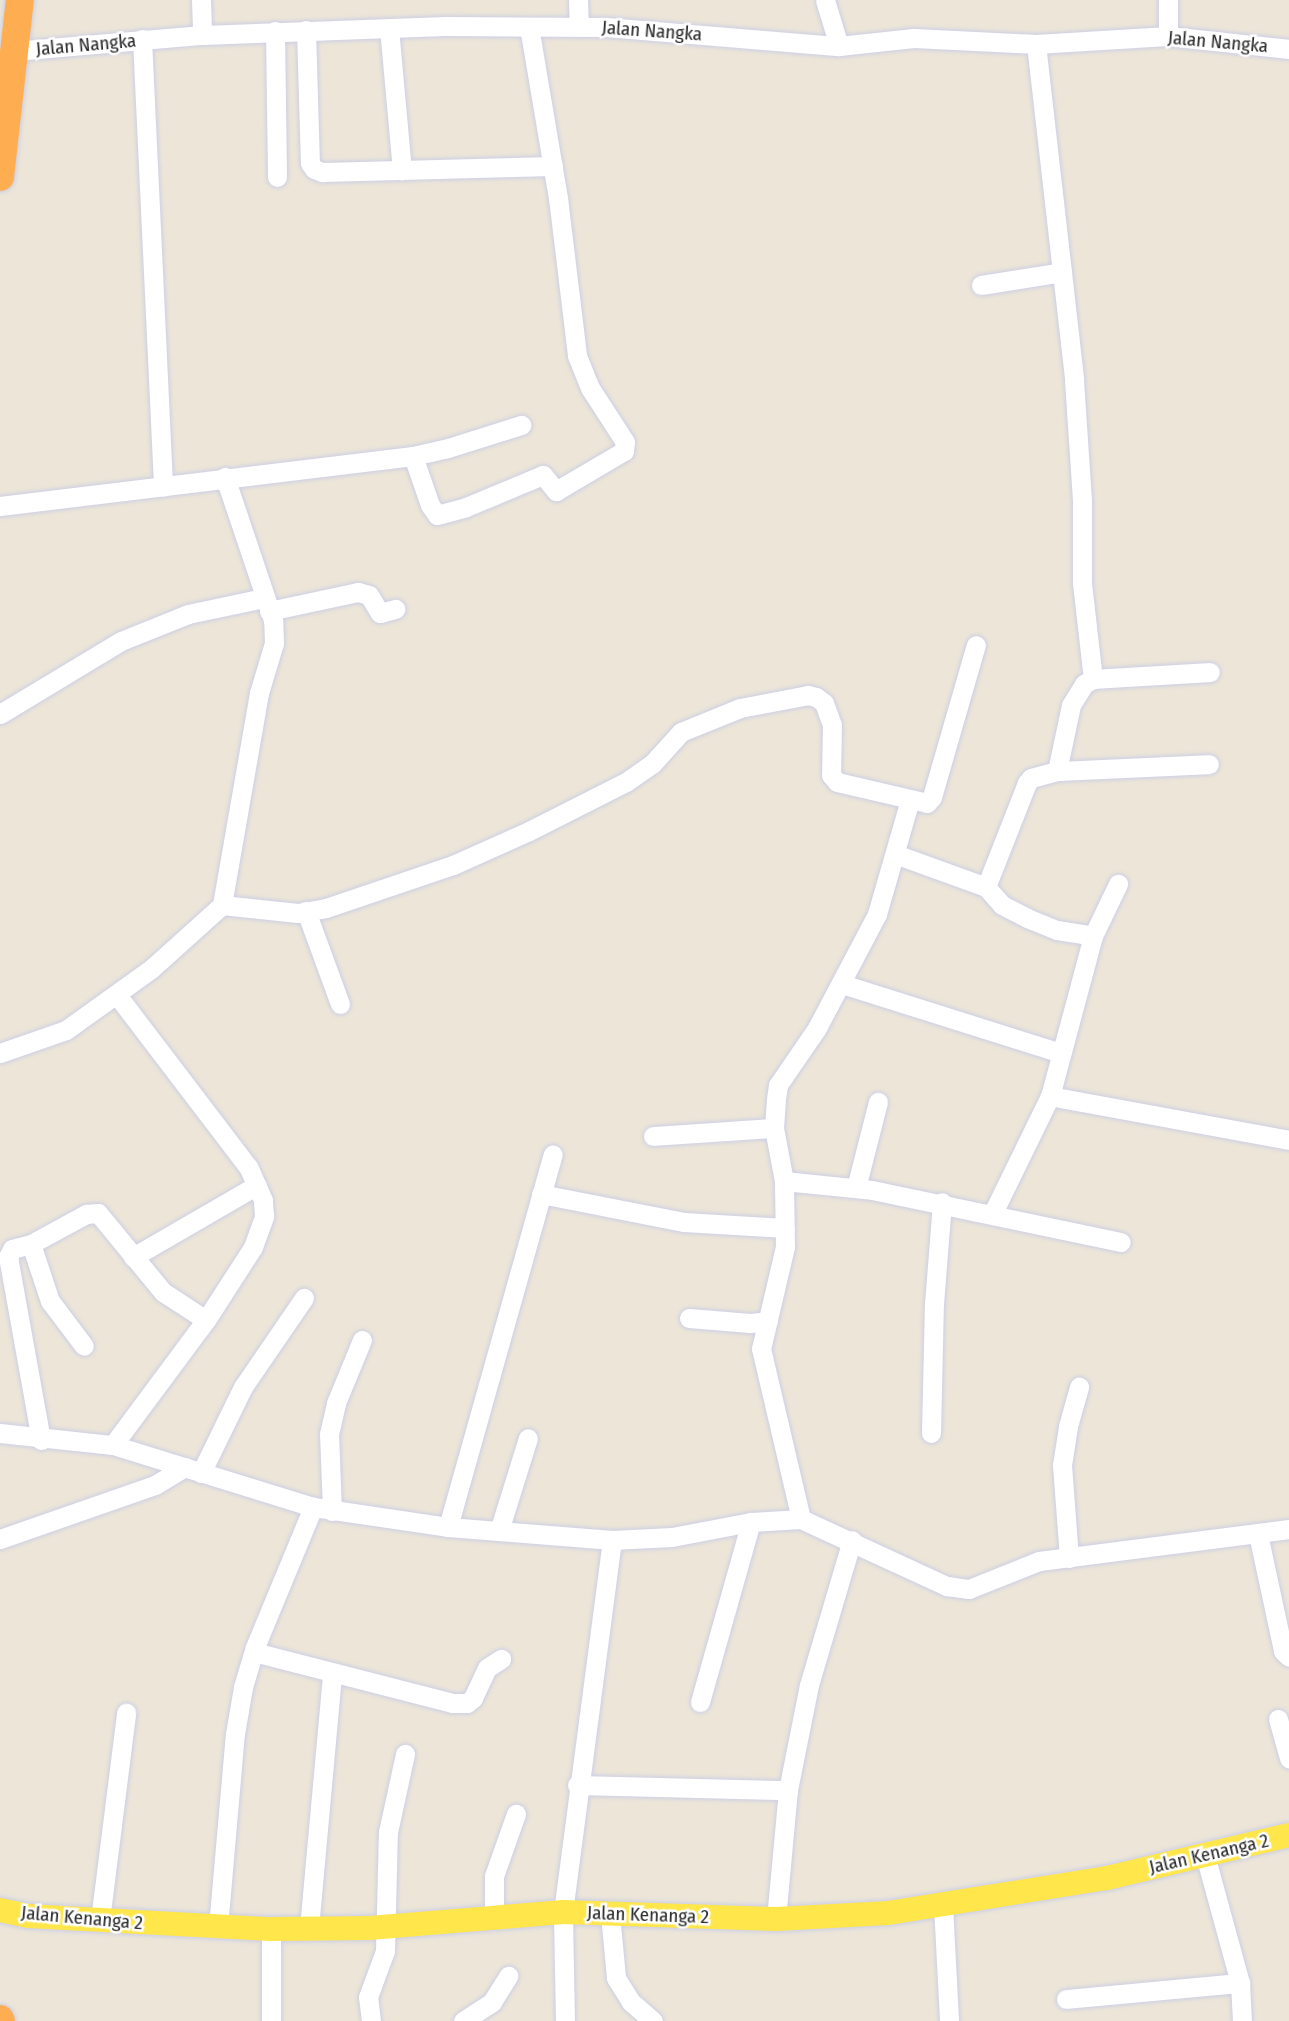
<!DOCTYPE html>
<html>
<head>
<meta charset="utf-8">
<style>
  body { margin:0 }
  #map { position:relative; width:1289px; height:2021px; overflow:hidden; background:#ede6d8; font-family:"Fira Sans Condensed",sans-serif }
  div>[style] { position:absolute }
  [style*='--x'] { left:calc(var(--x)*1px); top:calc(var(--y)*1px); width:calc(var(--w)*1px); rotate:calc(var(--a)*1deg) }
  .roads { filter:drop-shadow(0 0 2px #cdcfe4) drop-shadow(0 0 2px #cdcfe4) }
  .minor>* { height:19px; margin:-9.5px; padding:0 9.5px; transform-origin:9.5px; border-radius:9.5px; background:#fff }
  .major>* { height:24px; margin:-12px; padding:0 12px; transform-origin:12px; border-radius:12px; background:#ffe64b }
  .highway>* { height:28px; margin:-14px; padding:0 14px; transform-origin:14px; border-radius:14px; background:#ffad51 }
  span { translate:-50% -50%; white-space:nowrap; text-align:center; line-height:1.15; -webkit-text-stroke:5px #fff; paint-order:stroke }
  .street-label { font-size:19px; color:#282828 }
</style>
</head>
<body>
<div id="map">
  <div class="roads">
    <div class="minor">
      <i style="--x:201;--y:0;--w:35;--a:88"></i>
      <i style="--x:578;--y:0;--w:27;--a:88"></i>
      <i style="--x:825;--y:0;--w:48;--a:73.1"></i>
      <i style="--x:389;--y:28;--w:143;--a:84.8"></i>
      <i style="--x:306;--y:30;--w:133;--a:88.3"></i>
      <i style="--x:310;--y:163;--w:7;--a:56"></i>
      <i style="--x:314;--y:169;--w:9;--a:21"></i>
      <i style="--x:322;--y:172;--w:231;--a:-1.5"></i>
      <i style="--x:275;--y:31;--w:146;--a:89.2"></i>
      <i style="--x:1168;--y:36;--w:36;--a:-90"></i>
      <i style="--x:142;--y:39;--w:448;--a:87.3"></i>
      <i style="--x:1036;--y:44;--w:338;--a:83.5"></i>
      <i style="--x:1074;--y:380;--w:121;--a:86.2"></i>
      <i style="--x:1082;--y:501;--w:82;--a:90"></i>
      <i style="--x:1082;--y:583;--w:97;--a:83.5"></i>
      <i style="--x:14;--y:51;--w:189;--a:-4.9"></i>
      <i style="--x:202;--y:35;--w:243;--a:-2.1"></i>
      <i style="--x:445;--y:26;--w:161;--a:0.4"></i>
      <i style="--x:606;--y:27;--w:234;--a:4.7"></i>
      <i style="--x:839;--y:46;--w:75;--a:-6.1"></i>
      <i style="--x:914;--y:38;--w:122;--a:2.8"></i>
      <i style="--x:1036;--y:44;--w:132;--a:-3.5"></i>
      <i style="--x:1168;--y:36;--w:122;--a:6.1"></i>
      <i style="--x:981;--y:285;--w:82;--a:-9.1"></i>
      <i style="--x:413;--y:456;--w:36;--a:-13"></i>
      <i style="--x:448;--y:448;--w:77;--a:-17.5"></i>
      <i style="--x:0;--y:506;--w:416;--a:-6.9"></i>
      <i style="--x:413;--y:456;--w:52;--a:70.9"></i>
      <i style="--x:430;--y:505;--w:12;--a:55"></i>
      <i style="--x:437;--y:515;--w:30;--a:-15"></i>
      <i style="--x:466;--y:507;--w:83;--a:-22.6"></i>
      <i style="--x:543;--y:475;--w:21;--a:51"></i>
      <i style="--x:556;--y:491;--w:79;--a:-30.5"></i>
      <i style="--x:624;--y:451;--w:9;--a:-84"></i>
      <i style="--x:625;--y:442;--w:64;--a:-122.9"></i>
      <i style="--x:590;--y:388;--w:35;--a:-112"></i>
      <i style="--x:577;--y:355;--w:158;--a:-96.9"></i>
      <i style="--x:558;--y:198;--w:173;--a:-99.6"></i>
      <i style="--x:269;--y:611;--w:91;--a:-12.1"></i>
      <i style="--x:358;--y:592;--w:11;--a:15"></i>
      <i style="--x:369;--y:595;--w:21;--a:59"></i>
      <i style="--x:380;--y:613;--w:16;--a:-15"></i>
      <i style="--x:0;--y:714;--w:141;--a:-31.1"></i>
      <i style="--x:121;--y:641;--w:72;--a:-21.9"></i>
      <i style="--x:188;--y:614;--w:78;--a:-11.9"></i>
      <i style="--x:1057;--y:771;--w:67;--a:-78"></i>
      <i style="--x:1071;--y:705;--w:25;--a:-58"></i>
      <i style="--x:1084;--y:684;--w:10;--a:-29"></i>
      <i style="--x:1093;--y:679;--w:117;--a:-3.4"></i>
      <i style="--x:895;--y:854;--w:97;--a:19.9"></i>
      <i style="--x:986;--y:887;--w:24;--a:48"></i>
      <i style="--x:1002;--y:905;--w:28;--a:27"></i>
      <i style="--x:1027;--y:918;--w:32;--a:22"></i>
      <i style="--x:1057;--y:930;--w:36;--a:9"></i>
      <i style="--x:1093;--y:936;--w:166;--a:105"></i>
      <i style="--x:1050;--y:1096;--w:130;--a:116"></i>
      <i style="--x:986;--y:887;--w:112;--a:-68.5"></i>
      <i style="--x:1027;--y:783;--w:6;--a:-51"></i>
      <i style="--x:1031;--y:778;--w:27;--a:-15"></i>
      <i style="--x:1057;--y:771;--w:152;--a:-2.6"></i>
      <i style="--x:222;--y:905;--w:215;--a:-80.1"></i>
      <i style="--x:259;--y:693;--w:52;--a:-73.3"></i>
      <i style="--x:274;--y:643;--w:23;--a:-92"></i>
      <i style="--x:273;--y:620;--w:151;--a:-108.6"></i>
      <i style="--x:306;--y:911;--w:99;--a:69.9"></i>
      <i style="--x:1093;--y:936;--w:58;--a:-64.3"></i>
      <i style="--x:842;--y:984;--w:230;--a:17.5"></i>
      <i style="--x:0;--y:1053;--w:70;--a:-19.2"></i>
      <i style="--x:66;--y:1030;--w:105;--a:-35.7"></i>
      <i style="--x:151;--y:969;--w:96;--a:-42"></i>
      <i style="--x:222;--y:905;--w:76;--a:6"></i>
      <i style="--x:298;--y:913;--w:28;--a:-10"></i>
      <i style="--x:326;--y:908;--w:134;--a:-18.7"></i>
      <i style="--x:453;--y:865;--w:83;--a:-24.1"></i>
      <i style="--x:529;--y:831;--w:109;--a:-26.8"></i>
      <i style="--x:626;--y:782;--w:32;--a:-35"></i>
      <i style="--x:652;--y:764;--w:43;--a:-47.8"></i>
      <i style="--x:681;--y:732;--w:64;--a:-22.1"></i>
      <i style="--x:740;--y:708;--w:69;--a:-10.8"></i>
      <i style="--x:808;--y:695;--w:8;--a:14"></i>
      <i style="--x:816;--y:697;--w:10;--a:37"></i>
      <i style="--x:824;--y:703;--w:23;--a:70"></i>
      <i style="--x:832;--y:725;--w:50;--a:91.1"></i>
      <i style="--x:831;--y:775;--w:9;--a:49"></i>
      <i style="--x:837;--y:782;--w:92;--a:13.1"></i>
      <i style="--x:927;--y:803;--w:8;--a:-50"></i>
      <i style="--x:932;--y:797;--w:158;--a:-73.9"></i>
      <i style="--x:1050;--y:1096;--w:243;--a:10.4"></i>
      <i style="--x:653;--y:1136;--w:121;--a:-3.8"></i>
      <i style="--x:784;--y:1181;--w:88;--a:5.8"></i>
      <i style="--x:872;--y:1190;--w:254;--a:11.8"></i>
      <i style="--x:856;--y:1188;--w:89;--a:-75.7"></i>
      <i style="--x:541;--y:1194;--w:146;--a:11.1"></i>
      <i style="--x:684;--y:1222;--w:101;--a:3.4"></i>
      <i style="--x:31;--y:1244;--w:60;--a:71.6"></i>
      <i style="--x:50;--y:1301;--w:56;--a:52.9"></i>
      <i style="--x:133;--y:1257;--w:143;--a:-30.1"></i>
      <i style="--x:689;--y:1318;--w:61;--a:4.7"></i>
      <i style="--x:750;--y:1323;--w:18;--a:-6"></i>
      <i style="--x:0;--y:1433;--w:114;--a:6.1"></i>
      <i style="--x:113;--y:1445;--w:209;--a:17.2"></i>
      <i style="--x:313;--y:1507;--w:136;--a:8.4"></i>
      <i style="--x:448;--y:1527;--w:165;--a:4.5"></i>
      <i style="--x:612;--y:1540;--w:60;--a:-2.9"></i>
      <i style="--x:672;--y:1537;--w:80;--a:-10.8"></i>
      <i style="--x:751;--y:1522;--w:50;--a:-3.4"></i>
      <i style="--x:801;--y:1519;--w:161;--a:24.7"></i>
      <i style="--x:947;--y:1586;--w:22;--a:8"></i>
      <i style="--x:969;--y:1589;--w:75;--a:-21.8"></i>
      <i style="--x:1039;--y:1561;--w:252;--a:-7.3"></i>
      <i style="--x:931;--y:1433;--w:129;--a:-88.7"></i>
      <i style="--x:934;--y:1304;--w:102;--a:-85.5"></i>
      <i style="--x:41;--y:1440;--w:186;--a:-100.2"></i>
      <i style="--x:8;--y:1257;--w:9;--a:-63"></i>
      <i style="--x:12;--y:1249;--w:20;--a:-15"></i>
      <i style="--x:31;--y:1244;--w:63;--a:-28.6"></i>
      <i style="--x:86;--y:1214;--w:12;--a:-5"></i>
      <i style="--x:98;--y:1213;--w:102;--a:50.6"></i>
      <i style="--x:163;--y:1292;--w:51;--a:33.1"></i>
      <i style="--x:113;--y:1445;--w:156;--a:-53.4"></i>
      <i style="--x:206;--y:1320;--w:87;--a:-57.2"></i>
      <i style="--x:253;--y:1247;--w:33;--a:-70"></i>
      <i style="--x:264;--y:1216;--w:16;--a:-94"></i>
      <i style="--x:263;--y:1200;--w:36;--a:-114"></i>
      <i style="--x:248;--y:1167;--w:216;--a:-127.3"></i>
      <i style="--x:201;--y:1473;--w:96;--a:-64"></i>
      <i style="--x:243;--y:1387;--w:108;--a:-55.6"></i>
      <i style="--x:332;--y:1511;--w:77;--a:-92.2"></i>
      <i style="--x:329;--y:1434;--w:32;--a:-77"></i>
      <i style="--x:336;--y:1403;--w:68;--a:-67.6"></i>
      <i style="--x:801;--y:1519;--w:175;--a:-103.2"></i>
      <i style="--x:761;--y:1349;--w:105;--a:-76.8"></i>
      <i style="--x:785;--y:1247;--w:66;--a:-90.9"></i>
      <i style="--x:784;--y:1181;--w:54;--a:-100.7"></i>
      <i style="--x:774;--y:1128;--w:29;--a:-86"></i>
      <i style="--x:776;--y:1099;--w:14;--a:-82"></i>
      <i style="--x:778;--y:1085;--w:69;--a:-55.6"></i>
      <i style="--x:817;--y:1028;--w:129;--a:-62.2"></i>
      <i style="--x:877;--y:914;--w:119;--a:-73.9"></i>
      <i style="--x:448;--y:1527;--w:387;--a:-74.3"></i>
      <i style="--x:499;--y:1531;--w:97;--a:-72.7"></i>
      <i style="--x:1258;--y:1534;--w:120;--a:77.9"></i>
      <i style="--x:1283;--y:1651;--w:8;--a:45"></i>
      <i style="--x:0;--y:1539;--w:164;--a:-19.2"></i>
      <i style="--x:155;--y:1485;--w:35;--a:-31"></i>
      <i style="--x:1069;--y:1558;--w:93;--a:-94.3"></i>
      <i style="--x:1062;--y:1465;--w:39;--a:-81"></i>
      <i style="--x:1068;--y:1426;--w:41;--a:-74.2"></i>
      <i style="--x:254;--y:1652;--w:204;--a:14.4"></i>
      <i style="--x:452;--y:1703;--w:15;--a:0"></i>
      <i style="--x:467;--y:1703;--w:8;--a:-40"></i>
      <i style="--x:473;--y:1698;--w:33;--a:-65"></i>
      <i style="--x:487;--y:1668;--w:17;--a:-33"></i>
      <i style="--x:700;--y:1702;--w:187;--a:-74.2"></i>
      <i style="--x:1278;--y:1719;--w:41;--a:74.2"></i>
      <i style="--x:577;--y:1785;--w:211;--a:1.4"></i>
      <i style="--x:1205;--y:1855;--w:133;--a:74.7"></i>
      <i style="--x:1240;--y:1983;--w:38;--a:87"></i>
      <i style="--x:943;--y:1905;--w:116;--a:87"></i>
      <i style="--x:610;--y:1914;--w:64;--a:84.6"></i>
      <i style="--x:616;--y:1978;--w:28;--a:58"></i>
      <i style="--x:631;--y:2002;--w:29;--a:41"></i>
      <i style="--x:494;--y:1919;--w:43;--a:-90"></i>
      <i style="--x:494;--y:1876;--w:66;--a:-70.5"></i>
      <i style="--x:776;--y:1919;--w:130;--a:-84.7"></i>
      <i style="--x:788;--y:1790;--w:107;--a:-78.7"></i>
      <i style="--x:809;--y:1685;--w:151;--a:-73.5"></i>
      <i style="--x:100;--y:1920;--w:209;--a:-82.8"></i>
      <i style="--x:218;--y:1927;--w:194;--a:-85"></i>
      <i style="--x:235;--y:1734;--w:48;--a:-80.3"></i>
      <i style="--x:243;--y:1687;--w:42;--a:-73.3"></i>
      <i style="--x:255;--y:1647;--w:152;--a:-67.5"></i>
      <i style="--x:309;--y:1928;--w:256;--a:-84.8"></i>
      <i style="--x:271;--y:1929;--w:92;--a:90"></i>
      <i style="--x:1066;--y:1999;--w:175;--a:-5.3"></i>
      <i style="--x:371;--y:2021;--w:24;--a:-97"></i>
      <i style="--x:368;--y:1997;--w:49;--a:-69.7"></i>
      <i style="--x:385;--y:1951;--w:119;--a:-88.6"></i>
      <i style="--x:388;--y:1832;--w:80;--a:-77.7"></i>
      <i style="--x:463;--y:2021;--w:35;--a:-33"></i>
      <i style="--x:492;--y:2002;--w:31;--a:-58"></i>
      <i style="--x:565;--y:2021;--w:109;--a:-91.1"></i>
      <i style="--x:563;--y:1912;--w:375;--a:-82.5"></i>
    </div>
    <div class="major">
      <i style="--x:0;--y:1910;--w:29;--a:12"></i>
      <i style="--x:28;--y:1916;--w:243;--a:3.1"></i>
      <i style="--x:271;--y:1929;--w:98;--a:-0.6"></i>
      <i style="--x:369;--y:1928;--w:195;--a:-4.7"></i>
      <i style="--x:563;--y:1912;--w:213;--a:1.9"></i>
      <i style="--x:776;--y:1919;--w:112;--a:-3.1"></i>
      <i style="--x:888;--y:1913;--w:222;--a:-9.1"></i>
      <i style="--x:1107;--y:1878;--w:187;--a:-13.3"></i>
    </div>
    <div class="highway">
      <i style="--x:0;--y:177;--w:178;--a:-83.6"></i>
      <i style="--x:0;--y:2019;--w:2;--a:63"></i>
    </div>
  </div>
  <div class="street-label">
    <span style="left:652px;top:31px;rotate:4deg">Jalan Nangka</span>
    <span style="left:1218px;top:42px;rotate:5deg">Jalan Nangka</span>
    <span style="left:86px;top:45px;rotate:-5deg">Jalan Nangka</span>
    <span style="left:1209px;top:1854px;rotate:-13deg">Jalan Kenanga 2</span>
    <span style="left:648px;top:1915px;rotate:2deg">Jalan Kenanga 2</span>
    <span style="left:82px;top:1918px;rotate:5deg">Jalan Kenanga 2</span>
  </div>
</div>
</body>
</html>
